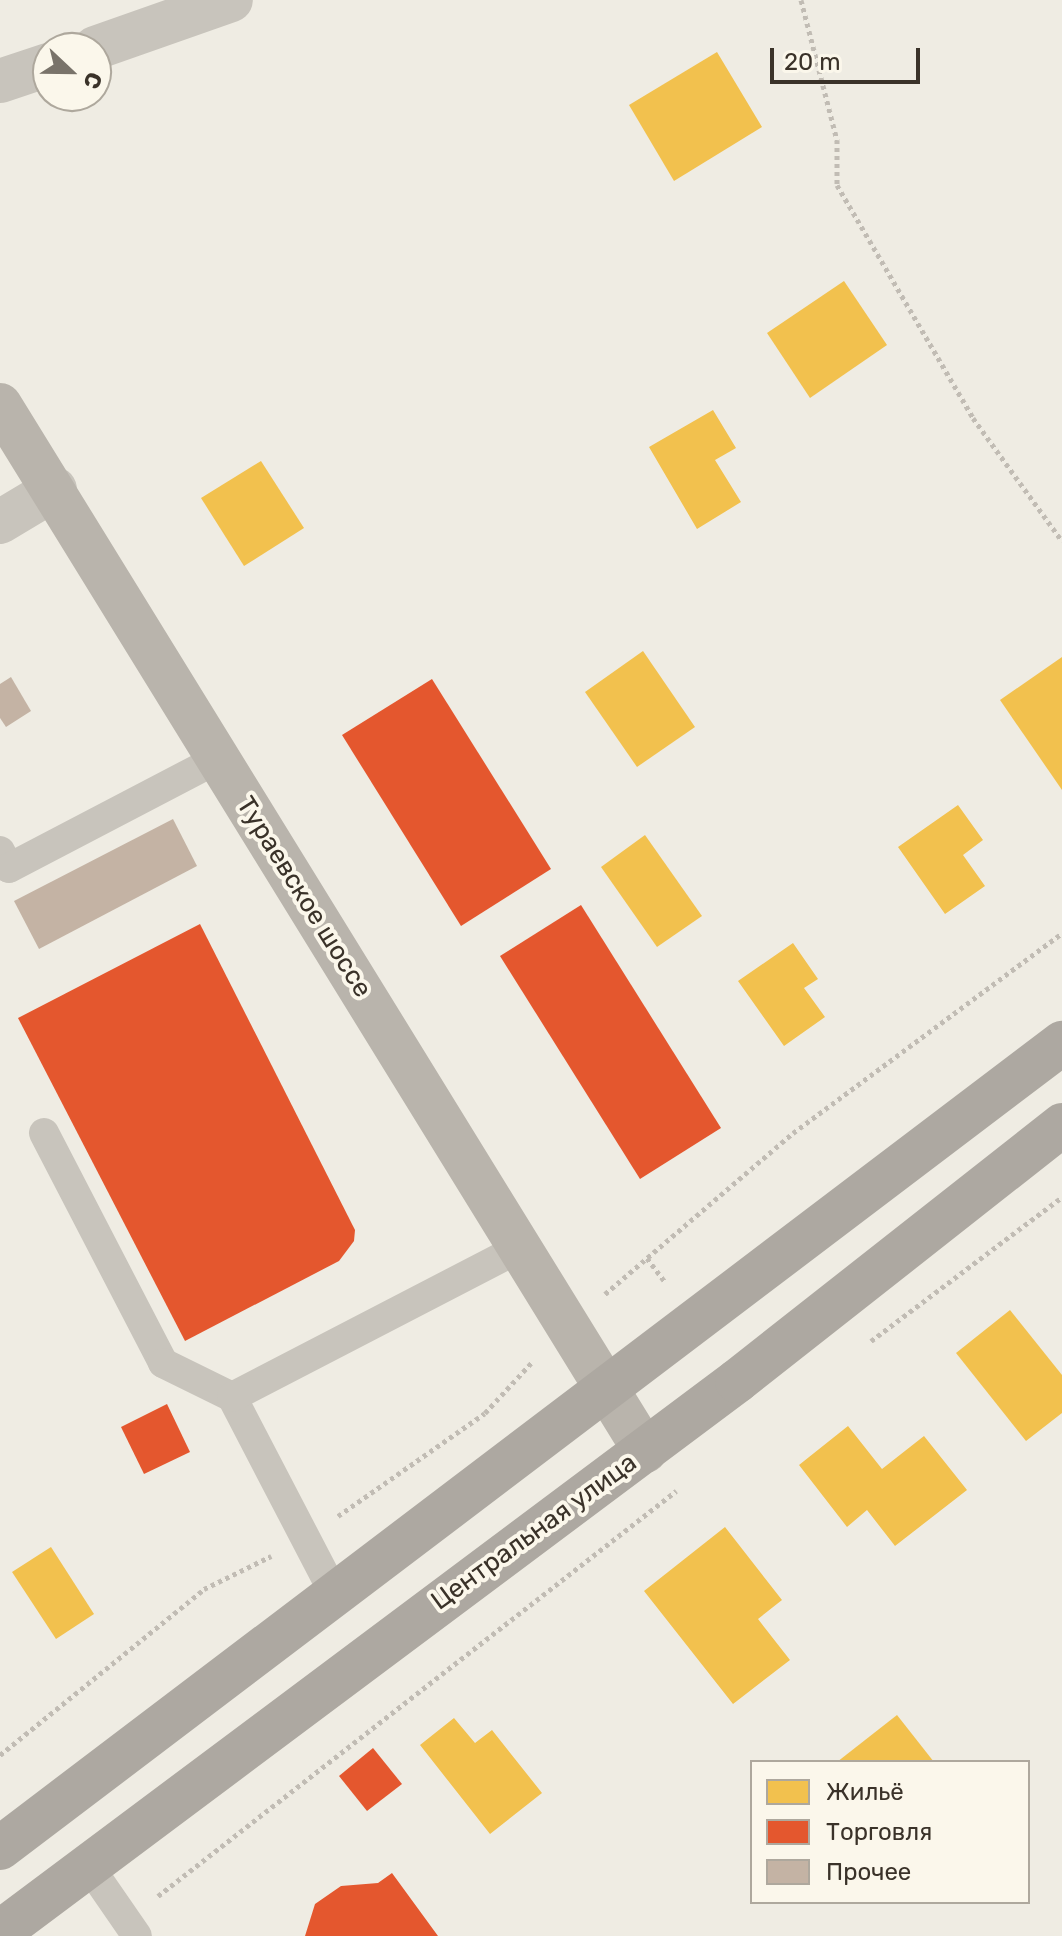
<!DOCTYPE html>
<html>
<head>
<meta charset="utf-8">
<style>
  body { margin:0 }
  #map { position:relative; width:1062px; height:1936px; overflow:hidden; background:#efece3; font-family:Rubik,sans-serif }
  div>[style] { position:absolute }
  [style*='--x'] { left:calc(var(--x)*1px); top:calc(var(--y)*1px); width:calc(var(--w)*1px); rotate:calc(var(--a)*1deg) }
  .homes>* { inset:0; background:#f2c14e }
  .shops>* { inset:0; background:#e4572e }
  .building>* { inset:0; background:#c4b3a4 }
  .path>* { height:5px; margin-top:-2.5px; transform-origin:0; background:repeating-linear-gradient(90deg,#c1bcb4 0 4px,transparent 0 8px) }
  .lane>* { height:30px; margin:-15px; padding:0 15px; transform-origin:15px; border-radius:15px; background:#c8c4bc }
  .street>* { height:44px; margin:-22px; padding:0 22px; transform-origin:22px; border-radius:22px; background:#c8c4bc }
  .secondary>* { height:44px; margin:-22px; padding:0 22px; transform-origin:22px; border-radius:22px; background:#b9b4ac }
  .primary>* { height:44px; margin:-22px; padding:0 22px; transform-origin:22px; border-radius:22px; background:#ada8a1 }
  span { translate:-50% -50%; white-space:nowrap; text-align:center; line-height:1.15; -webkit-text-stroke:8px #fbf7eb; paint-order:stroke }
  .street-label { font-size:26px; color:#3a3229 }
  .legend { position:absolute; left:750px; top:1760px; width:280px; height:144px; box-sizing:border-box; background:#fbf7eb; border:2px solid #aea89d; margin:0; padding:10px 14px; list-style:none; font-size:24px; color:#3a3229 }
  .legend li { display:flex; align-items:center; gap:16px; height:40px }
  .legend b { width:40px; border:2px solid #aea89d }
  .north { position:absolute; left:32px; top:32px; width:80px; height:80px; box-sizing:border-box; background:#fbf7eb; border:2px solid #aea89d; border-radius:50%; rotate:112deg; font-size:22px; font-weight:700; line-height:32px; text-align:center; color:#3a3229 }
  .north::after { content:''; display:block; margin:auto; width:28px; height:36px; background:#79736a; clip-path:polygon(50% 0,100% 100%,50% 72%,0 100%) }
  .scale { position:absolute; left:770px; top:48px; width:150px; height:36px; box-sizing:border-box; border:4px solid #3a3229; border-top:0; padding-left:10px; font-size:24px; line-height:28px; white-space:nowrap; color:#3a3229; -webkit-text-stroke:6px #fbf7eb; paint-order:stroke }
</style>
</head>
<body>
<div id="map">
  <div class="homes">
    <i style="clip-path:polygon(717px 52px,762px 127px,674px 181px,629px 105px)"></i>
    <i style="clip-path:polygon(844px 281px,887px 345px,810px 398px,767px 333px)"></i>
    <i style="clip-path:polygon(713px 410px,736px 448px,715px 460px,741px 502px,697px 529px,649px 447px)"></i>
    <i style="clip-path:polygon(261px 461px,304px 528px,244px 566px,201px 498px)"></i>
    <i style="clip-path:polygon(643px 651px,695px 727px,637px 767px,585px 692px)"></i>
    <i style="clip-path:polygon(1062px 657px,1062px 790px,1000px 700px)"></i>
    <i style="clip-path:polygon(958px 805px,983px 840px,963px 855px,985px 886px,945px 914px,898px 847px)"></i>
    <i style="clip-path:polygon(645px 835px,702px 916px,657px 947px,601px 867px)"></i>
    <i style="clip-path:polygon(793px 943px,818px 979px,804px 988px,825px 1017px,784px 1046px,738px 981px)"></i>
    <i style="clip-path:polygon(1010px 1310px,1062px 1375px,1062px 1413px,1026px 1441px,956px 1353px)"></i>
    <i style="clip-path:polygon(848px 1426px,882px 1469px,924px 1436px,967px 1490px,895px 1546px,867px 1510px,847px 1527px,799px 1465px)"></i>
    <i style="clip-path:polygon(725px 1527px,782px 1600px,758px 1619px,790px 1660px,733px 1704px,644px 1591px)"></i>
    <i style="clip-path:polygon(51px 1547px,94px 1614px,56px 1639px,12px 1572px)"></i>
    <i style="clip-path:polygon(897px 1715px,934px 1762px,837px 1762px)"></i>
    <i style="clip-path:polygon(454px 1718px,475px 1743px,492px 1730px,542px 1793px,490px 1834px,420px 1745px)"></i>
  </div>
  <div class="shops">
    <i style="clip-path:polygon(432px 679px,551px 869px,461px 926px,342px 735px)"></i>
    <i style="clip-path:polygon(581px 905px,721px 1128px,640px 1179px,500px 956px)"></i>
    <i style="clip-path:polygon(200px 924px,355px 1230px,354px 1241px,339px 1261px,185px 1341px,18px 1018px)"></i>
    <i style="clip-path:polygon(167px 1404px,190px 1452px,144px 1474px,121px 1427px)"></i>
    <i style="clip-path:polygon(373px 1748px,402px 1784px,367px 1811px,339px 1776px)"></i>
    <i style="clip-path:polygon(392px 1873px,438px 1936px,305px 1936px,315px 1904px,341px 1886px,378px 1883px)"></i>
  </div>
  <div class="building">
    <i style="clip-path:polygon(11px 677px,31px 711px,6px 727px,0 718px,0 684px)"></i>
    <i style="clip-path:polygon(173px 819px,197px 866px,39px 949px,14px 901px)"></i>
  </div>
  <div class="path">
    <i style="--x:801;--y:0;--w:145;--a:75.6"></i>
    <i style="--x:837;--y:140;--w:45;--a:90"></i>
    <i style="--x:837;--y:185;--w:270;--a:59.7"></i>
    <i style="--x:973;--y:418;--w:152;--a:54.1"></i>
    <i style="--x:647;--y:1258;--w:31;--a:53"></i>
    <i style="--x:605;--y:1294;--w:248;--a:-40.6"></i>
    <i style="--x:793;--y:1133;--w:335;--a:-36.6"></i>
    <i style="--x:871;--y:1341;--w:239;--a:-37"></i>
    <i style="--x:338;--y:1516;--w:179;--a:-35"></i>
    <i style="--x:485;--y:1413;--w:71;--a:-47.3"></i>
    <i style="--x:0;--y:1755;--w:263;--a:-39.1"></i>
    <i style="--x:204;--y:1589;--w:75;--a:-26.2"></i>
    <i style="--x:158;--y:1896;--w:658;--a:-38.02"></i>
  </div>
  <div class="lane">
    <i style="--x:0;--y:851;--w:19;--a:62"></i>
    <i style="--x:9;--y:868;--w:237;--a:-27.6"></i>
    <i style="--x:44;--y:1133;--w:259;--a:62.6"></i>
    <i style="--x:163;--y:1363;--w:77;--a:26.2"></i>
    <i style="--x:335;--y:1595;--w:223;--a:-117.5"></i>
    <i style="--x:232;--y:1397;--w:323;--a:-27.4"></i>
    <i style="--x:88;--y:1865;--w:86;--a:55.4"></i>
  </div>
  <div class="street">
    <i style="--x:95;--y:48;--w:144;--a:-19.4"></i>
    <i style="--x:0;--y:81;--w:51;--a:-18.4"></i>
    <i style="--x:0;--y:522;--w:64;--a:-31"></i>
  </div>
  <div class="secondary">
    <i style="--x:0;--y:405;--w:1229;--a:58.34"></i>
  </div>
  <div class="primary">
    <i style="--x:0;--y:1848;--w:1333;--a:-37.16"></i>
    <i style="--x:0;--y:1932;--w:920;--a:-36.78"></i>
    <i style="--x:737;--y:1381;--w:414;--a:-38.2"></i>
  </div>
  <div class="street-label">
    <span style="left:304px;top:897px;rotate:58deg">Тураевское шоссе</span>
    <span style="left:534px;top:1532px;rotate:-36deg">Центральная улица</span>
  </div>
  <ul class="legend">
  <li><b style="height:22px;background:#f2c14e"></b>Жильё</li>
  <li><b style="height:22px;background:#e4572e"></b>Торговля</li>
  <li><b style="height:22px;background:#c4b3a4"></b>Прочее</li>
  </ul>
  <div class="north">С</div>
  <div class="scale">20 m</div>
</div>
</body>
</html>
